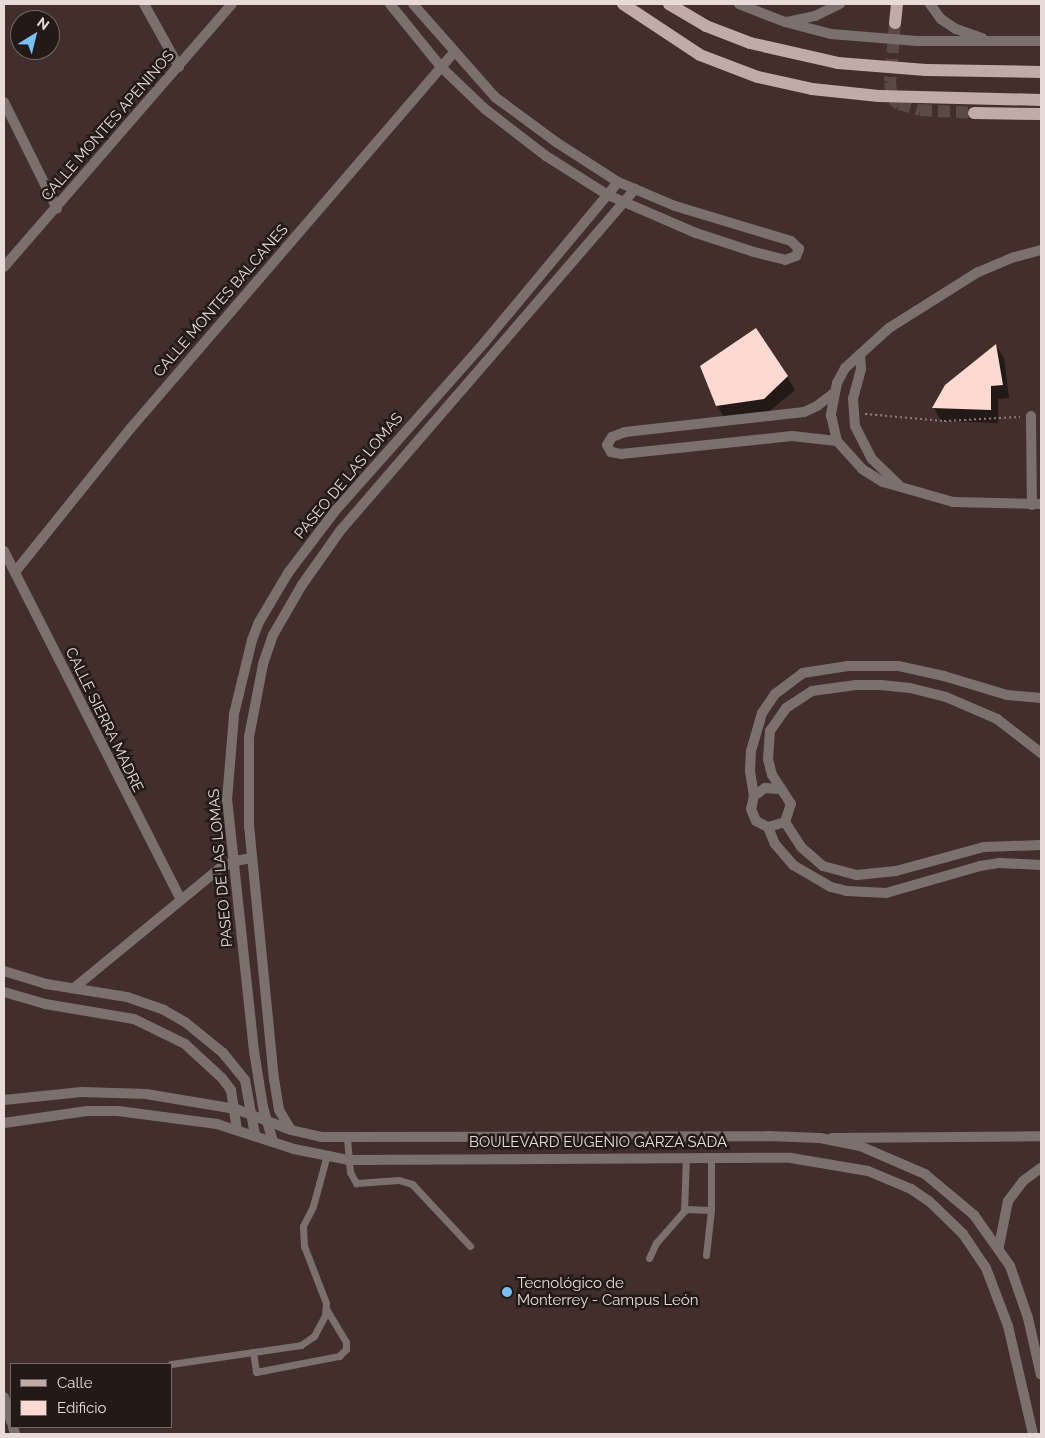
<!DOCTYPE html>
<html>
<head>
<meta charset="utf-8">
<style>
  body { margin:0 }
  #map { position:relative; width:1045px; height:1438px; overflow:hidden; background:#422f2b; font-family:Raleway,sans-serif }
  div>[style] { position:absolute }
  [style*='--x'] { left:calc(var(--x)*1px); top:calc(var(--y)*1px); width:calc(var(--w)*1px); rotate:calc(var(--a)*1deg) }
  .shadow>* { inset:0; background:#0007 }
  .building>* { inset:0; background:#fdd9d1 }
  .primary-tunnel>* { height:12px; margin-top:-6px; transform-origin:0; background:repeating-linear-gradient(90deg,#5b4945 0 12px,transparent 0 18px) }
  .path>* { height:2px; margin-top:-1px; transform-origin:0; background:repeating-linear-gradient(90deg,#8b7b77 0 2.5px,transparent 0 5px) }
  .service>* { height:7px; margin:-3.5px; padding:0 3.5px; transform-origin:3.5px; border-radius:3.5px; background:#7b706e }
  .minor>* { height:10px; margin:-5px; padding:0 5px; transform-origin:5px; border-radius:5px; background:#7b706e }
  .tertiary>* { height:10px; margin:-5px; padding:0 5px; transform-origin:5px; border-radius:5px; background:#7b706e }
  .primary>* { height:12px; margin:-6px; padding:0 6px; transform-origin:6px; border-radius:6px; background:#c0aba6 }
  .dots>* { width:14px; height:14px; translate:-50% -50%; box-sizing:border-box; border:2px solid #231a18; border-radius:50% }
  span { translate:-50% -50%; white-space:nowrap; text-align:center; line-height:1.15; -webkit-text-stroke:5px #231a18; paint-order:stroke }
  .street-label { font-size:15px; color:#e7dad7 }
  .poi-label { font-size:15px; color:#e7dad7 }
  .left { translate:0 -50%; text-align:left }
  .frame { position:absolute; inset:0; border:5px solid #e7dad7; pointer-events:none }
  .legend { position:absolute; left:10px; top:1363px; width:162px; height:65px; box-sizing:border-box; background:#231a18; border:1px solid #716764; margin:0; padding:6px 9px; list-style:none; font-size:15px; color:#e7dad7 }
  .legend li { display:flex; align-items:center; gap:10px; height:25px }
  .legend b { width:25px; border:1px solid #716764 }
  .north { position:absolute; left:10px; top:10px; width:50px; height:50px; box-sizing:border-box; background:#231a18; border:1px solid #716764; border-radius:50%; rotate:36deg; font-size:14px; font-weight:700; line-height:20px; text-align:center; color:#e7dad7 }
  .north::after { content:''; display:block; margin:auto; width:18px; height:22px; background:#77bff7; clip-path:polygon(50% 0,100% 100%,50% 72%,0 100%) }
</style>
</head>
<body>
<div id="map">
  <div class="shadow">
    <i style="clip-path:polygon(996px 346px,1004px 358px,1009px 398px,998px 399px,998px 423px,941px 421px,934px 408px)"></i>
    <i style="clip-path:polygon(787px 376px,795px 390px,766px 414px,725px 419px,717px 405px)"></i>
  </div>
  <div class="building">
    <i style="clip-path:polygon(756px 328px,788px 376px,764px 399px,716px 406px,700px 366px)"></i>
    <i style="clip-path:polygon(996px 344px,1003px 385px,991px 386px,991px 410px,932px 408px,945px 385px)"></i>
  </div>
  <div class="primary-tunnel">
    <i style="--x:895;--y:23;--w:59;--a:94.8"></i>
    <i style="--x:890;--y:82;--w:17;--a:83"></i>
    <i style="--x:892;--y:99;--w:9;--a:36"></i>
    <i style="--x:899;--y:104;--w:22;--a:16"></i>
    <i style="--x:920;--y:110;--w:54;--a:3.2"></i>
  </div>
  <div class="path">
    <i style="--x:865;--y:414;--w:79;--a:5.1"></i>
    <i style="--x:944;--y:421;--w:76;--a:-3"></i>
  </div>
  <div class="service">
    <i style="--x:347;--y:1138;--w:34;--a:85"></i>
    <i style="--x:350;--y:1172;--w:13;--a:61"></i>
    <i style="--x:356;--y:1183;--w:43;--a:-4"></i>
    <i style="--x:399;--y:1180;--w:14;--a:17"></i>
    <i style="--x:412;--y:1184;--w:85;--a:46.9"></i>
    <i style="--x:685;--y:1209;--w:26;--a:2"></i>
    <i style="--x:706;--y:1255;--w:45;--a:-83.7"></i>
    <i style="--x:711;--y:1210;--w:52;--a:-90"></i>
    <i style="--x:649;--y:1258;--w:17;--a:-65"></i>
    <i style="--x:656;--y:1243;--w:43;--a:-48.8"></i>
    <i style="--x:684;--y:1211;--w:54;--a:-87.9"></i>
    <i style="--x:253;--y:1352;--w:20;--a:81"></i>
    <i style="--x:256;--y:1372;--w:85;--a:-10.9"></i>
    <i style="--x:339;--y:1356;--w:10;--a:-45"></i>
    <i style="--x:346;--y:1349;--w:7;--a:-90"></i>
    <i style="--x:346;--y:1342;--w:39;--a:-121"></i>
    <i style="--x:171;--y:1364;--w:131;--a:-8.3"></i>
    <i style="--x:301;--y:1345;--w:16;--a:-35"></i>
    <i style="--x:314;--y:1336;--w:24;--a:-62"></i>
    <i style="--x:325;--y:1315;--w:12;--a:-85"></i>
    <i style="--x:326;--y:1303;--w:61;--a:-111.1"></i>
    <i style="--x:304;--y:1246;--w:20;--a:-93"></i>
    <i style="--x:303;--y:1226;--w:22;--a:-63"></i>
    <i style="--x:313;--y:1206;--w:50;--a:-74.8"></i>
  </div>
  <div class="minor">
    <i style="--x:144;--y:4;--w:72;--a:60.9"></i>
    <i style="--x:390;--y:4;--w:81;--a:51"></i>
    <i style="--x:441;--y:67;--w:61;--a:43.7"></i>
    <i style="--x:485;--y:109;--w:77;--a:37.6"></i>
    <i style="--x:546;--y:156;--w:73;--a:32.2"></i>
    <i style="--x:608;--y:195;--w:96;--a:23.4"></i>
    <i style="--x:696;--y:233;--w:61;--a:18.1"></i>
    <i style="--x:754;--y:252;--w:32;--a:14"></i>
    <i style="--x:785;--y:260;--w:12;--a:-20"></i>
    <i style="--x:796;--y:256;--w:8;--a:-67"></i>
    <i style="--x:799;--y:249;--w:11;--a:-135"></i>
    <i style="--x:791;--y:241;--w:121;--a:-163.2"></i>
    <i style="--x:675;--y:206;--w:62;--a:-157.2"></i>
    <i style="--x:618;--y:182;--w:74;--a:-147.2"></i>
    <i style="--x:556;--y:142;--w:76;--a:-143.6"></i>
    <i style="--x:495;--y:97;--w:124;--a:-131.4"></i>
    <i style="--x:739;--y:4;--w:49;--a:21.4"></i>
    <i style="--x:785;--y:22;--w:48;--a:14.6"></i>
    <i style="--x:831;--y:34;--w:86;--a:4.7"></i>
    <i style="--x:917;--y:41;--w:124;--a:0"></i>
    <i style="--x:930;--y:4;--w:19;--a:54"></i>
    <i style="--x:941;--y:19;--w:18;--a:34"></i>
    <i style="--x:956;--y:29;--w:28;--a:19"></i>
    <i style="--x:787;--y:22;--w:29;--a:-12"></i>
    <i style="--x:815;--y:16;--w:28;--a:-26"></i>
    <i style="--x:4;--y:102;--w:119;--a:63.6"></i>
    <i style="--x:1041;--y:250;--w:28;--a:165"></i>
    <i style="--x:1014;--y:257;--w:39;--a:157"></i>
    <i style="--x:978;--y:272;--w:105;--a:147.8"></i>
    <i style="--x:889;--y:328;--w:59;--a:137.7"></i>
    <i style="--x:845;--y:368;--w:17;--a:118"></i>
    <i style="--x:837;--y:383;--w:33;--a:101"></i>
    <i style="--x:831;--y:415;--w:27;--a:77"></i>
    <i style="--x:837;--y:441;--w:38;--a:48"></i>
    <i style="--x:862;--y:469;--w:25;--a:32"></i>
    <i style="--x:883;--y:482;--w:73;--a:15.9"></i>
    <i style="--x:953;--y:502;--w:88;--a:1.3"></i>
    <i style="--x:4;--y:267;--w:348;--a:-49.1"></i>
    <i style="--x:860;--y:354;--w:15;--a:86"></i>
    <i style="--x:861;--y:369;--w:30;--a:105"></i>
    <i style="--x:853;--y:398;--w:28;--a:86"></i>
    <i style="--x:855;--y:426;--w:37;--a:63"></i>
    <i style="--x:872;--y:459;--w:36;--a:44"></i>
    <i style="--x:834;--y:393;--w:21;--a:143"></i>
    <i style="--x:817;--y:406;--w:14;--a:155"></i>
    <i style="--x:804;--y:412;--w:180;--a:173.6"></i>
    <i style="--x:625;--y:432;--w:14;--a:159"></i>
    <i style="--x:612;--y:437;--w:9;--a:122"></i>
    <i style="--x:607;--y:445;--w:8;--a:60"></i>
    <i style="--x:611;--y:452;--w:10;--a:11"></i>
    <i style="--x:621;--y:454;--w:172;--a:-6"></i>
    <i style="--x:792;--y:436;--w:45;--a:6.3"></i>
    <i style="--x:1031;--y:416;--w:89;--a:89.4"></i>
    <i style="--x:4;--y:551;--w:391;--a:63.1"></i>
    <i style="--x:15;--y:572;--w:184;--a:-51.2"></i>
    <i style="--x:130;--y:429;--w:496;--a:-49.3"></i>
    <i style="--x:1041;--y:698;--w:34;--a:-175"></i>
    <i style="--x:1007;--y:695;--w:66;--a:-163.2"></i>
    <i style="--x:944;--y:676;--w:47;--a:-167.7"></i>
    <i style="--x:898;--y:666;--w:50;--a:180"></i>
    <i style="--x:848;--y:666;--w:46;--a:171.2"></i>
    <i style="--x:803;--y:673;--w:35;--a:143"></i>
    <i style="--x:775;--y:694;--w:23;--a:124"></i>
    <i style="--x:762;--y:713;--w:40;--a:106"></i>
    <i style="--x:751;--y:751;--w:20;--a:93"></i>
    <i style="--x:750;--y:771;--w:25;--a:81"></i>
    <i style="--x:754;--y:796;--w:13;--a:103"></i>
    <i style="--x:751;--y:809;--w:13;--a:67"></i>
    <i style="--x:756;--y:821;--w:13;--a:27"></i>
    <i style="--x:768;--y:827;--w:18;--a:68"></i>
    <i style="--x:775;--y:844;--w:28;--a:49"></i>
    <i style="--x:793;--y:865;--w:44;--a:30.1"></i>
    <i style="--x:831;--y:887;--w:16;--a:14"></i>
    <i style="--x:847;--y:891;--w:39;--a:3"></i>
    <i style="--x:886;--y:893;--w:98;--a:-16"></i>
    <i style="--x:980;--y:866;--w:20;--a:-9"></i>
    <i style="--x:1000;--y:863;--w:41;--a:2.8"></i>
    <i style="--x:754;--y:796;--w:14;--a:-36"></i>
    <i style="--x:765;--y:788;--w:14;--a:4"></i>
    <i style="--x:785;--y:822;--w:30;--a:57"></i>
    <i style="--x:801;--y:847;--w:29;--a:41"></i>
    <i style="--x:823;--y:866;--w:35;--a:15"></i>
    <i style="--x:857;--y:875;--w:39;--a:-6"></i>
    <i style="--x:896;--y:871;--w:91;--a:-15.3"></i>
    <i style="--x:984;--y:847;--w:57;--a:-2"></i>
    <i style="--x:768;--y:827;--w:18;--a:-16"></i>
    <i style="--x:785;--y:822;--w:19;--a:-72"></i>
    <i style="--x:791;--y:804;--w:35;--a:-123"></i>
    <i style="--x:772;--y:775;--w:16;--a:-104"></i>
    <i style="--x:768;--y:759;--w:28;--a:-86"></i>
    <i style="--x:770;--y:731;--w:28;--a:-55"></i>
    <i style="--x:786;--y:708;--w:31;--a:-33"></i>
    <i style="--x:812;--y:691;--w:44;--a:-7.8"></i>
    <i style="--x:856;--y:685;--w:25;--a:0"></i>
    <i style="--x:881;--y:685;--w:29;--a:6"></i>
    <i style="--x:910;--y:688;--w:37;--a:14"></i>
    <i style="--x:946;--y:697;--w:56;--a:23.3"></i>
    <i style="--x:997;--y:719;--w:56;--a:37.7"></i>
    <i style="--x:4;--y:971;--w:44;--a:17.2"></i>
    <i style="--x:46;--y:984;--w:82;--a:9.1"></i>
    <i style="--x:127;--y:997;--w:39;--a:19"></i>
    <i style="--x:164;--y:1010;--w:24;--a:30"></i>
    <i style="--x:185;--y:1022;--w:49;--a:39.2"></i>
    <i style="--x:223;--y:1053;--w:35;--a:51"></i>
    <i style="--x:245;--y:1080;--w:56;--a:79.7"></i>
    <i style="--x:74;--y:988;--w:188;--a:-39.4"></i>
    <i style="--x:219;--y:869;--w:18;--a:-27"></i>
    <i style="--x:235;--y:861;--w:17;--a:-10"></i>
    <i style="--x:4;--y:992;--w:43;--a:16.3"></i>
    <i style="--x:45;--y:1004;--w:90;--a:9.6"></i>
    <i style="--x:134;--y:1019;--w:57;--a:26.1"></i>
    <i style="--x:185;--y:1044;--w:50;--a:42.6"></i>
    <i style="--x:222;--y:1078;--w:15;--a:53"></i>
    <i style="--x:231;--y:1090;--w:40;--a:81.5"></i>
    <i style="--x:291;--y:1130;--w:23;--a:-121"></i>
    <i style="--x:279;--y:1110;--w:30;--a:-99"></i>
    <i style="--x:274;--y:1080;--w:254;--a:-95.6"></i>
    <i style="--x:249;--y:827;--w:90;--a:-90"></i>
    <i style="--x:249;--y:737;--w:74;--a:-79.1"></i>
    <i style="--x:263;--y:664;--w:31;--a:-71"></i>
    <i style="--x:273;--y:635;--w:58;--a:-59.9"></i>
    <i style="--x:302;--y:585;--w:66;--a:-54.9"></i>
    <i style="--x:340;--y:531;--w:452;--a:-49.2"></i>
    <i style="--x:832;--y:1138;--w:209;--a:-0.5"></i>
    <i style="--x:273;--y:1142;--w:36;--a:-106"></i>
    <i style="--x:263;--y:1107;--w:57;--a:-99.1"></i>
    <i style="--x:254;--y:1051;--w:252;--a:-96.1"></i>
    <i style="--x:227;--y:800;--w:86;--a:-85.3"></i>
    <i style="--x:234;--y:714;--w:76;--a:-76.3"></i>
    <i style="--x:252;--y:640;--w:19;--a:-69"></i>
    <i style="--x:259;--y:622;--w:57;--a:-59.4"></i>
    <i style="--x:288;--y:573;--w:78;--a:-52.8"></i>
    <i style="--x:335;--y:511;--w:225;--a:-48.4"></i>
    <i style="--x:484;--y:343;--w:209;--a:-50.2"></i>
    <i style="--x:999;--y:1246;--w:46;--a:-78.7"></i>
    <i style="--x:1008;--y:1201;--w:25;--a:-53"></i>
    <i style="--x:1023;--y:1181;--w:22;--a:-36"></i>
    <i style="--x:4;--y:1397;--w:26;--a:74"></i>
    <i style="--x:13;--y:1427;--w:7;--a:74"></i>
  </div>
  <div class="tertiary">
    <i style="--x:4;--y:1100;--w:78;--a:-5.9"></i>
    <i style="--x:82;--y:1092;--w:64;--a:1.8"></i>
    <i style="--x:146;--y:1094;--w:91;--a:9.5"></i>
    <i style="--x:236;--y:1109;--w:59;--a:20.9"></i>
    <i style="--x:291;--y:1130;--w:31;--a:13"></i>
    <i style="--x:321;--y:1137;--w:447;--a:-0.1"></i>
    <i style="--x:768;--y:1136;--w:52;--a:2.2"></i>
    <i style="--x:820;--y:1138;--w:41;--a:11.3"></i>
    <i style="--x:860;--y:1146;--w:71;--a:23.3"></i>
    <i style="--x:925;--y:1174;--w:64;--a:39.9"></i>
    <i style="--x:974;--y:1215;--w:62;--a:54.8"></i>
    <i style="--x:1010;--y:1266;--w:55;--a:70.9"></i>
    <i style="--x:1028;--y:1318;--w:58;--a:77.2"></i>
    <i style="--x:4;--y:1123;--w:84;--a:-8.2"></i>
    <i style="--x:87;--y:1111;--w:31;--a:0"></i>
    <i style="--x:118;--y:1111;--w:100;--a:7.5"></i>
    <i style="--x:217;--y:1124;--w:81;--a:18"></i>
    <i style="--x:294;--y:1149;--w:55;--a:11.5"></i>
    <i style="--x:348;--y:1160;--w:443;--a:-0.3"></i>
    <i style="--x:791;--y:1158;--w:78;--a:9.6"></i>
    <i style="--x:868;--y:1171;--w:47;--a:22.7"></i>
    <i style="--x:911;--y:1189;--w:22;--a:34"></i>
    <i style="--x:929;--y:1201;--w:47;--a:44.1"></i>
    <i style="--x:963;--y:1234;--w:41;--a:55.9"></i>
    <i style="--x:986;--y:1268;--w:62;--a:69.2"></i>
    <i style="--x:1008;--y:1326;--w:111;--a:77"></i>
  </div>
  <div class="primary">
    <i style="--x:623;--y:4;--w:92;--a:33.5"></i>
    <i style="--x:700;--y:55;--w:62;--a:20.8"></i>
    <i style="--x:758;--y:77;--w:55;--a:12.5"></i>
    <i style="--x:812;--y:89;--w:67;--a:6"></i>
    <i style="--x:879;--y:96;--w:162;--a:1.4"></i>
    <i style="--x:669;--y:4;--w:43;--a:30.7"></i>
    <i style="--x:706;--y:26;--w:47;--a:21.1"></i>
    <i style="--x:750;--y:43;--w:90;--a:12.8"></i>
    <i style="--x:838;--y:63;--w:88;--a:4.5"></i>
    <i style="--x:926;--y:70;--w:115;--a:1"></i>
    <i style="--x:895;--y:23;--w:19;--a:-84"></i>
    <i style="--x:974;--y:113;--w:67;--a:0.9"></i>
  </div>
  <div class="dots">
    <i style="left:507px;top:1292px;background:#77bff7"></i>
  </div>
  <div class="street-label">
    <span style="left:108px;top:126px;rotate:-49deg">CALLE MONTES APENINOS</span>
    <span style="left:221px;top:301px;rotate:-49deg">CALLE MONTES BALCANES</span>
    <span style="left:349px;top:476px;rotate:-50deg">PASEO DE LAS LOMAS</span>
    <span style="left:104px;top:720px;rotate:64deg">CALLE SIERRA MADRE</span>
    <span style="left:221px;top:868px;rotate:-95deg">PASEO DE LAS LOMAS</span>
    <span style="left:598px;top:1143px">BOULEVARD EUGENIO GARZA SADA</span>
  </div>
  <div class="poi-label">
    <span class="left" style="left:517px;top:1292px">Tecnológico de<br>Monterrey - Campus León</span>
  </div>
  <div class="frame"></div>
  <ul class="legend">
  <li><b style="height:6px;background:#c0aba6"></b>Calle</li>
  <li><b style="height:14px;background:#fdd9d1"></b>Edificio</li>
  </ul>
  <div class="north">N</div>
</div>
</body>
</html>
